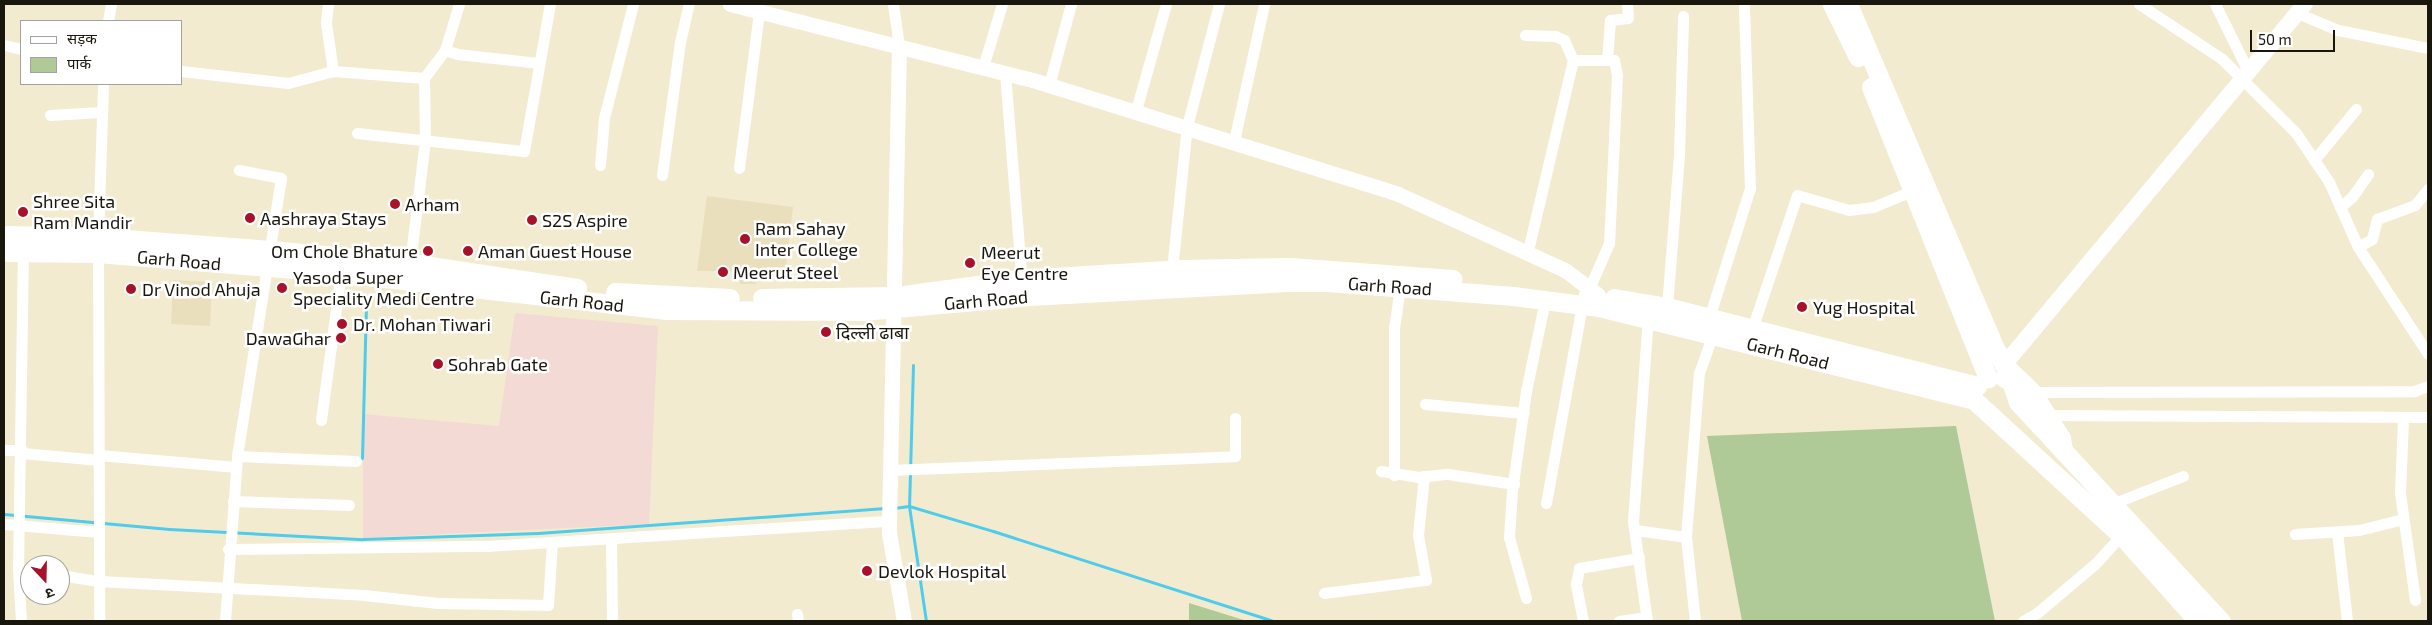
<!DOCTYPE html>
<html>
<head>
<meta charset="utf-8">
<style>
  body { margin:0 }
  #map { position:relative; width:2432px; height:625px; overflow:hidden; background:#f3ebd0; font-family:"Exo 2","Noto Sans Devanagari",sans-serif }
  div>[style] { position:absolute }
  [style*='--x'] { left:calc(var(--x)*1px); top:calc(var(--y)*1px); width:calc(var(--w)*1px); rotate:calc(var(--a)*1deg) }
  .industrial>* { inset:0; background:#f4dad4 }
  .built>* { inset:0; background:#eadfbd }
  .green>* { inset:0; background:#afc997 }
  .stream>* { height:3px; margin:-1.5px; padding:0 1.5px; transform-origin:1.5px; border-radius:1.5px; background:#4fcceb }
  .minor>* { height:11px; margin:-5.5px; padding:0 5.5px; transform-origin:5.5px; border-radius:5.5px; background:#fff }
  .tertiary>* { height:15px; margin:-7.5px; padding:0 7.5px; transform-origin:7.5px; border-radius:7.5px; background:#fff }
  .secondary>* { height:16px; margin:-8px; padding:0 8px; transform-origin:8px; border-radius:8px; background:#fff }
  .primary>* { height:19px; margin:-9.5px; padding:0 9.5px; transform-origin:9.5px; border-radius:9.5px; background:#fff }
  .dots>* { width:14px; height:14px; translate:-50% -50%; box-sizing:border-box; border:2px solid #fff; border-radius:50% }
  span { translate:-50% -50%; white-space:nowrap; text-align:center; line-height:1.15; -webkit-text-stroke:5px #fff; paint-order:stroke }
  .poi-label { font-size:18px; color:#19160d }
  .left { translate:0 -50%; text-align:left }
  .right { translate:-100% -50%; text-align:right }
  .street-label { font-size:18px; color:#19160d }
  .frame { position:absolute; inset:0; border:5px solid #19160d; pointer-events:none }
  .legend { position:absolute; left:20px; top:20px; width:162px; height:65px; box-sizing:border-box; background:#fff; border:1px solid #a3a29e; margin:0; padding:6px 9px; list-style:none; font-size:15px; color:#19160d }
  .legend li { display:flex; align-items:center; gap:10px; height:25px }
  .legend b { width:25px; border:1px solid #a3a29e }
  .north { position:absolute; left:20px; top:555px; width:50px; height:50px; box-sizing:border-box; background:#fff; border:1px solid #a3a29e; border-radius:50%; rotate:159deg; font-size:14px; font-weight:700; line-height:20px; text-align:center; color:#19160d }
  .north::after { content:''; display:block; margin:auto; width:18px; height:22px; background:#a8112a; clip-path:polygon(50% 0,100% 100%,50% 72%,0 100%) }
  .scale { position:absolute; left:2250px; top:30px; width:85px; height:22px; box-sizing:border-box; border:2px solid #19160d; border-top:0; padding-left:6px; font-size:15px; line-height:18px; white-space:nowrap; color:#19160d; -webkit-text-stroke:4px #fff; paint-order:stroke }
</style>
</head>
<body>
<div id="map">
  <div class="industrial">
    <i style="clip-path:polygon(515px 313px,658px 326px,649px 524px,363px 538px,363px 414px,499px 426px)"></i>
  </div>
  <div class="built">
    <i style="clip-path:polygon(707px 196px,793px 207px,785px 274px,758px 273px,756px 284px,740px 284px,739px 271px,697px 271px)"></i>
    <i style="clip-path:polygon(173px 280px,212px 282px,210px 326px,171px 324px)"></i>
  </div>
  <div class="green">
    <i style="clip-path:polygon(1956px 426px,1995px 621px,1742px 621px,1707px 436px)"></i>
    <i style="clip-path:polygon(1189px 603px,1247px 621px,1189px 621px)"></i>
  </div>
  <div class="stream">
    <i style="--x:913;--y:365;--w:141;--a:91.6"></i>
    <i style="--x:909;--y:506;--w:116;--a:81.6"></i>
    <i style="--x:362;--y:458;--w:155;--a:-88.5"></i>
    <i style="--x:894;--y:508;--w:15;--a:-8"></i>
    <i style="--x:909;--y:506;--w:88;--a:16.6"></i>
    <i style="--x:993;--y:531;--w:294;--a:17.8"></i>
    <i style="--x:4;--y:514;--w:166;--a:5.2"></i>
    <i style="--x:169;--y:529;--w:194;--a:3"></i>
    <i style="--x:363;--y:539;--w:175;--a:-2"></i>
    <i style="--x:538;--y:533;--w:348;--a:-4.1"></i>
  </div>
  <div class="minor">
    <i style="--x:328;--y:4;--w:19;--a:96"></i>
    <i style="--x:326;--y:23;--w:49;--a:81.7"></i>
    <i style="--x:893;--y:4;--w:42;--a:81.9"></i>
    <i style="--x:2139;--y:4;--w:100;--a:33.5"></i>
    <i style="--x:2222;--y:59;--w:105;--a:45"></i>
    <i style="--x:2296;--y:133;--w:59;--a:56"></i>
    <i style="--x:2329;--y:182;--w:71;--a:66"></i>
    <i style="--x:2358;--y:247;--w:128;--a:56.8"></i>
    <i style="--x:2215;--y:4;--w:75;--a:63.8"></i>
    <i style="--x:2297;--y:13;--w:44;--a:22.5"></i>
    <i style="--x:2338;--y:30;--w:92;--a:11.3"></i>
    <i style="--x:108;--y:21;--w:17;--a:-80"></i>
    <i style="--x:1525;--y:35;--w:30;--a:2"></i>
    <i style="--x:1555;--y:36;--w:10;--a:24"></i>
    <i style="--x:1564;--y:40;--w:22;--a:66"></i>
    <i style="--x:1573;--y:60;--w:199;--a:103.3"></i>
    <i style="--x:4;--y:45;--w:17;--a:13"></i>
    <i style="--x:445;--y:50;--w:13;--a:18"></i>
    <i style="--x:457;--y:54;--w:81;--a:6.3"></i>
    <i style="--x:1573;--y:60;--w:41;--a:0"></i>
    <i style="--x:1614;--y:60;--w:15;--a:79"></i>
    <i style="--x:1617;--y:75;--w:168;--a:92.7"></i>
    <i style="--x:1609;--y:243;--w:48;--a:113.4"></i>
    <i style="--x:1607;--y:60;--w:40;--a:-85.7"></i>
    <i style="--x:1610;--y:20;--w:18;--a:-6"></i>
    <i style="--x:1628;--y:18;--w:14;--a:-94"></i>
    <i style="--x:983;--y:67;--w:66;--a:-73.2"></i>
    <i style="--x:181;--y:71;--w:108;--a:6.4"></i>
    <i style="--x:288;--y:83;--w:47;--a:-14.9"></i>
    <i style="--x:333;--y:71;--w:91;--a:4.4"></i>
    <i style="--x:1005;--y:73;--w:213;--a:85.4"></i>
    <i style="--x:1049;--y:85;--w:84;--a:-74.8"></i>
    <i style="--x:1136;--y:110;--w:110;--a:-74.2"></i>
    <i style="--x:50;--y:115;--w:50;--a:-3.4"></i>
    <i style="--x:357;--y:133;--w:168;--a:6.2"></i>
    <i style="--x:524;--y:151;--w:149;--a:-80"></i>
    <i style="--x:1234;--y:141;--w:140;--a:-77.6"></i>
    <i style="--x:2314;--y:160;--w:66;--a:-50.5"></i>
    <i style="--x:600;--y:165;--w:47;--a:-85.1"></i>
    <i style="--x:604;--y:118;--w:118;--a:-75.7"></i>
    <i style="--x:739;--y:168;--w:158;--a:-82.7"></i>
    <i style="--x:662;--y:175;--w:134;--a:-82.3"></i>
    <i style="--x:680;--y:42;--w:39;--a:-77"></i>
    <i style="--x:2340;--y:207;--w:16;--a:-40"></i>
    <i style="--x:2352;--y:197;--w:28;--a:-55"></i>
    <i style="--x:98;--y:237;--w:153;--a:-88.1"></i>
    <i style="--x:2358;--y:247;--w:16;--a:-30"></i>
    <i style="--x:2372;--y:239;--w:21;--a:-76"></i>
    <i style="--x:2377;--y:219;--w:40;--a:-20.2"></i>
    <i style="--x:2415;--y:205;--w:21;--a:-51"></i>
    <i style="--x:98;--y:253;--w:368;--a:89.8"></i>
    <i style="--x:410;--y:263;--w:124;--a:-83"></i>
    <i style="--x:425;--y:140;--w:62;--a:-90.9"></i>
    <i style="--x:424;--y:78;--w:35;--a:-53"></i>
    <i style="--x:445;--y:50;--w:48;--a:-73.1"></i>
    <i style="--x:1172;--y:270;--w:145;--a:-84.1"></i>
    <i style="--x:1187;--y:126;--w:126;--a:-75.3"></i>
    <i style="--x:1667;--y:307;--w:153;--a:-85.5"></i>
    <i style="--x:1679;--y:154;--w:138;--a:-88.3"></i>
    <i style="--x:1709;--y:318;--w:136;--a:-72.5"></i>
    <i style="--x:1750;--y:188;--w:184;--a:-91.9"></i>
    <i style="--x:1752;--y:329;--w:141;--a:-71.4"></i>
    <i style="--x:1797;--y:195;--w:54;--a:16.1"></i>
    <i style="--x:1849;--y:210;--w:24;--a:-7"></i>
    <i style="--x:1873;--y:207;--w:44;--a:-22.5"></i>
    <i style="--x:2032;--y:392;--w:382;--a:-0.1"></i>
    <i style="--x:2414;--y:391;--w:15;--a:-20"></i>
    <i style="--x:1425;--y:404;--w:99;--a:5.2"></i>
    <i style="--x:2047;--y:415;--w:381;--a:0.3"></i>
    <i style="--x:2403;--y:419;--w:74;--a:92.3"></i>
    <i style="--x:2400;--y:493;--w:108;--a:82"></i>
    <i style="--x:321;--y:420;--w:148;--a:-82.3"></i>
    <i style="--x:4;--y:450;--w:18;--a:0"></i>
    <i style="--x:22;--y:453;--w:77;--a:5.2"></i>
    <i style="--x:99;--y:455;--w:138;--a:5"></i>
    <i style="--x:237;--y:456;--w:119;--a:2.4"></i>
    <i style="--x:890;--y:470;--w:345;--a:-2.3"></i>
    <i style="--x:1235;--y:456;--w:38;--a:-90"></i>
    <i style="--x:1381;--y:471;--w:36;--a:9"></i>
    <i style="--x:1417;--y:477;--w:31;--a:-6"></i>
    <i style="--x:1448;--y:474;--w:67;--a:8.6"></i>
    <i style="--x:1394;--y:475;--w:147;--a:-90"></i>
    <i style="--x:1394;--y:328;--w:41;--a:-81.7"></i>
    <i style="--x:233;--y:501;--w:116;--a:2"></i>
    <i style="--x:1546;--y:503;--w:213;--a:-79.7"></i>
    <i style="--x:2114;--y:503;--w:74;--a:-21.4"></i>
    <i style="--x:4;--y:524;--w:95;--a:4.8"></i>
    <i style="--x:1635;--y:530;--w:51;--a:7.8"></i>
    <i style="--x:1686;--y:537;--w:84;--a:83.9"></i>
    <i style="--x:2337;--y:532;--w:90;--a:83.6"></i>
    <i style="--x:2295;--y:534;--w:64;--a:-3.6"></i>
    <i style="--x:2359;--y:530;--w:45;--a:-14"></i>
    <i style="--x:1686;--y:537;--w:165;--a:-85.5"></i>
    <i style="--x:1699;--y:373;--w:41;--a:-70.3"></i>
    <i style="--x:611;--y:539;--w:82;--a:89.3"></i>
    <i style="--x:228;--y:549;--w:259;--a:-0.7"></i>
    <i style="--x:487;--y:546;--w:403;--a:-3.6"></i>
    <i style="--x:60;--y:575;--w:39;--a:9"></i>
    <i style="--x:99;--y:581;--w:265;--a:3"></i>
    <i style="--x:364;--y:595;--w:74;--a:6.2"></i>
    <i style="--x:438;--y:603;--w:110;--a:1"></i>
    <i style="--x:548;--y:605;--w:63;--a:-86.4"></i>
    <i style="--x:1324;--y:593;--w:103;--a:-7.3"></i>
    <i style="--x:1426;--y:580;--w:46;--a:-100.1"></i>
    <i style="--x:1418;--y:535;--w:59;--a:-84.2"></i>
    <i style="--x:1526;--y:598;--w:63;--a:-105.6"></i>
    <i style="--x:1509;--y:537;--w:46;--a:-86.3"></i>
    <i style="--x:1512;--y:491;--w:101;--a:-82"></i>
    <i style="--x:1526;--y:391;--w:93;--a:-78.2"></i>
    <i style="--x:797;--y:614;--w:7;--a:82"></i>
    <i style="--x:21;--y:621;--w:52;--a:-93.3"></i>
    <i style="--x:18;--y:569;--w:317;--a:-89.1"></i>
    <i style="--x:225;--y:621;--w:165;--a:-85.8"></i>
    <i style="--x:237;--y:456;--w:281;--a:-81"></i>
    <i style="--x:281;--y:178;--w:43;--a:-169.2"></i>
    <i style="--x:1583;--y:621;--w:38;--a:-101"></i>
    <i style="--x:1576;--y:584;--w:16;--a:-79"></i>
    <i style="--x:1579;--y:568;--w:61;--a:-9.5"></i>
    <i style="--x:1619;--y:621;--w:27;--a:-8"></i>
    <i style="--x:1647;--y:621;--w:101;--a:-98"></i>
    <i style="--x:1633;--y:521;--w:205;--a:-85.8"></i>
    <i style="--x:2023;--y:621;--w:16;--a:-30"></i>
    <i style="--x:2037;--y:613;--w:77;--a:-40.3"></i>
    <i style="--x:2096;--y:563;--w:42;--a:-47.9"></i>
  </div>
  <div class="tertiary">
    <i style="--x:730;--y:4;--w:312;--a:14.1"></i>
    <i style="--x:1033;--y:80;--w:382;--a:17.3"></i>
    <i style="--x:1398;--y:194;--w:183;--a:24.5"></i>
    <i style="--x:1565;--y:270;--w:41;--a:37.1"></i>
    <i style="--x:1598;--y:295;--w:12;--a:85"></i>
    <i style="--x:899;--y:46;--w:487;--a:91.2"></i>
    <i style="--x:889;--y:533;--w:89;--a:80.3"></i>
  </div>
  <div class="secondary">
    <i style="--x:2004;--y:365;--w:470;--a:-50.2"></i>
  </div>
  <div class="primary">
    <i style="--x:1832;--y:4;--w:59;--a:63.9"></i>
    <i style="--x:1848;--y:4;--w:374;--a:66.9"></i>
    <i style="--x:1995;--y:348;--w:19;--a:62"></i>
    <i style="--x:2004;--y:365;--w:39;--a:44"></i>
    <i style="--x:2032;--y:392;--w:54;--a:57.8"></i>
    <i style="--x:2061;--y:438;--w:13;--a:81"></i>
    <i style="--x:1871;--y:87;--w:314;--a:68.1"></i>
    <i style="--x:4;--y:235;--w:94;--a:1.2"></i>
    <i style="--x:98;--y:237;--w:172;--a:4.3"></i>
    <i style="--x:270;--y:250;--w:141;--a:5.3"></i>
    <i style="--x:410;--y:263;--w:169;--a:8.5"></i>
    <i style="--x:4;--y:252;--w:94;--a:0.6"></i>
    <i style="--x:98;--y:253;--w:244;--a:4.7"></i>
    <i style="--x:341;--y:273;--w:326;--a:6.5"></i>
    <i style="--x:665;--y:310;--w:197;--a:0.3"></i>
    <i style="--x:862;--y:311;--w:168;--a:-5.1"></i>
    <i style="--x:1029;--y:296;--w:257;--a:-3.1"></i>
    <i style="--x:1286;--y:282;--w:42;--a:0"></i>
    <i style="--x:1328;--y:282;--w:186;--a:4.3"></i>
    <i style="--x:1513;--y:296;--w:87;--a:7.3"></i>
    <i style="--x:1599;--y:307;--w:386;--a:13.9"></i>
    <i style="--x:1974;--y:400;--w:200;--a:42.6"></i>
    <i style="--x:2121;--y:535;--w:115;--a:48.2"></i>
    <i style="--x:615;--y:292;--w:115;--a:3"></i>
    <i style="--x:762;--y:298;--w:134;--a:-0.9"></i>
    <i style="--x:896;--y:296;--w:127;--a:-7.7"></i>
    <i style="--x:1022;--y:279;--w:160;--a:-3.6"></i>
    <i style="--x:1182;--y:269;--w:108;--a:-1.1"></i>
    <i style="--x:1290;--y:267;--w:163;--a:4.2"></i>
    <i style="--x:1614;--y:298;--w:54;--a:9.6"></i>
    <i style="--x:1667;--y:307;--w:320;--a:14.3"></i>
    <i style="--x:2004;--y:378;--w:8;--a:23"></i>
    <i style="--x:2011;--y:381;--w:22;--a:72"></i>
    <i style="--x:2018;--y:402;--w:299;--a:47.2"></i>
  </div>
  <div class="dots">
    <i style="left:395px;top:204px;background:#a8112a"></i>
    <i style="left:23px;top:212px;background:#a8112a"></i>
    <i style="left:250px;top:218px;background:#a8112a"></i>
    <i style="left:532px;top:220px;background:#a8112a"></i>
    <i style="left:745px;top:239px;background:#a8112a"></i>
    <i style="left:428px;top:251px;background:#a8112a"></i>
    <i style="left:468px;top:251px;background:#a8112a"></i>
    <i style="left:970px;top:263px;background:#a8112a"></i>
    <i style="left:723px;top:272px;background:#a8112a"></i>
    <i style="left:282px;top:288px;background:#a8112a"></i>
    <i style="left:131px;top:289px;background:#a8112a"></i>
    <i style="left:1802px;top:307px;background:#a8112a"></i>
    <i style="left:342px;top:324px;background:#a8112a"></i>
    <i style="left:826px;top:332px;background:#a8112a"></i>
    <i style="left:341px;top:338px;background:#a8112a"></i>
    <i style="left:438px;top:364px;background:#a8112a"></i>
    <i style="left:867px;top:571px;background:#a8112a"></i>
  </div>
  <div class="poi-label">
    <span class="left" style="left:33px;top:212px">Shree Sita<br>Ram Mandir</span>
    <span class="left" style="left:405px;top:204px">Arham</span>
    <span class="left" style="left:260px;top:218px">Aashraya Stays</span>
    <span class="left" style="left:542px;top:220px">S2S Aspire</span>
    <span class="left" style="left:755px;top:239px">Ram Sahay<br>Inter College</span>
    <span class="right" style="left:418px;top:251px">Om Chole Bhature</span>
    <span class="left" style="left:478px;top:251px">Aman Guest House</span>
    <span class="left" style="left:981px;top:263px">Meerut<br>Eye Centre</span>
    <span class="left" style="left:733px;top:272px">Meerut Steel</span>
    <span class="left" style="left:293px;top:288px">Yasoda Super<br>Speciality Medi Centre</span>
    <span class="left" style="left:142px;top:289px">Dr Vinod Ahuja</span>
    <span class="left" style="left:1813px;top:307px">Yug Hospital</span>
    <span class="left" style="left:353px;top:324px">Dr. Mohan Tiwari</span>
    <span class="left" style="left:836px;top:332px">दिल्ली ढाबा</span>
    <span class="right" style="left:331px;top:338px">DawaGhar</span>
    <span class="left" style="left:448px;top:364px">Sohrab Gate</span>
    <span class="left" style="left:878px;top:571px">Devlok Hospital</span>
  </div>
  <div class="street-label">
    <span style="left:179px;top:260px;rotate:5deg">Garh Road</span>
    <span style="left:1390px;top:286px;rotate:4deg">Garh Road</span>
    <span style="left:986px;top:300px;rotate:-5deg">Garh Road</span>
    <span style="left:582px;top:301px;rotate:6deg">Garh Road</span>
    <span style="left:1788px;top:353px;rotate:14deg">Garh Road</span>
  </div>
  <div class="frame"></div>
  <ul class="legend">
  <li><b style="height:6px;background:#fff"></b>सड़क</li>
  <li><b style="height:14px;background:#afc997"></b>पार्क</li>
  </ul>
  <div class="north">उ</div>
  <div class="scale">50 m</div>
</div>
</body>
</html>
